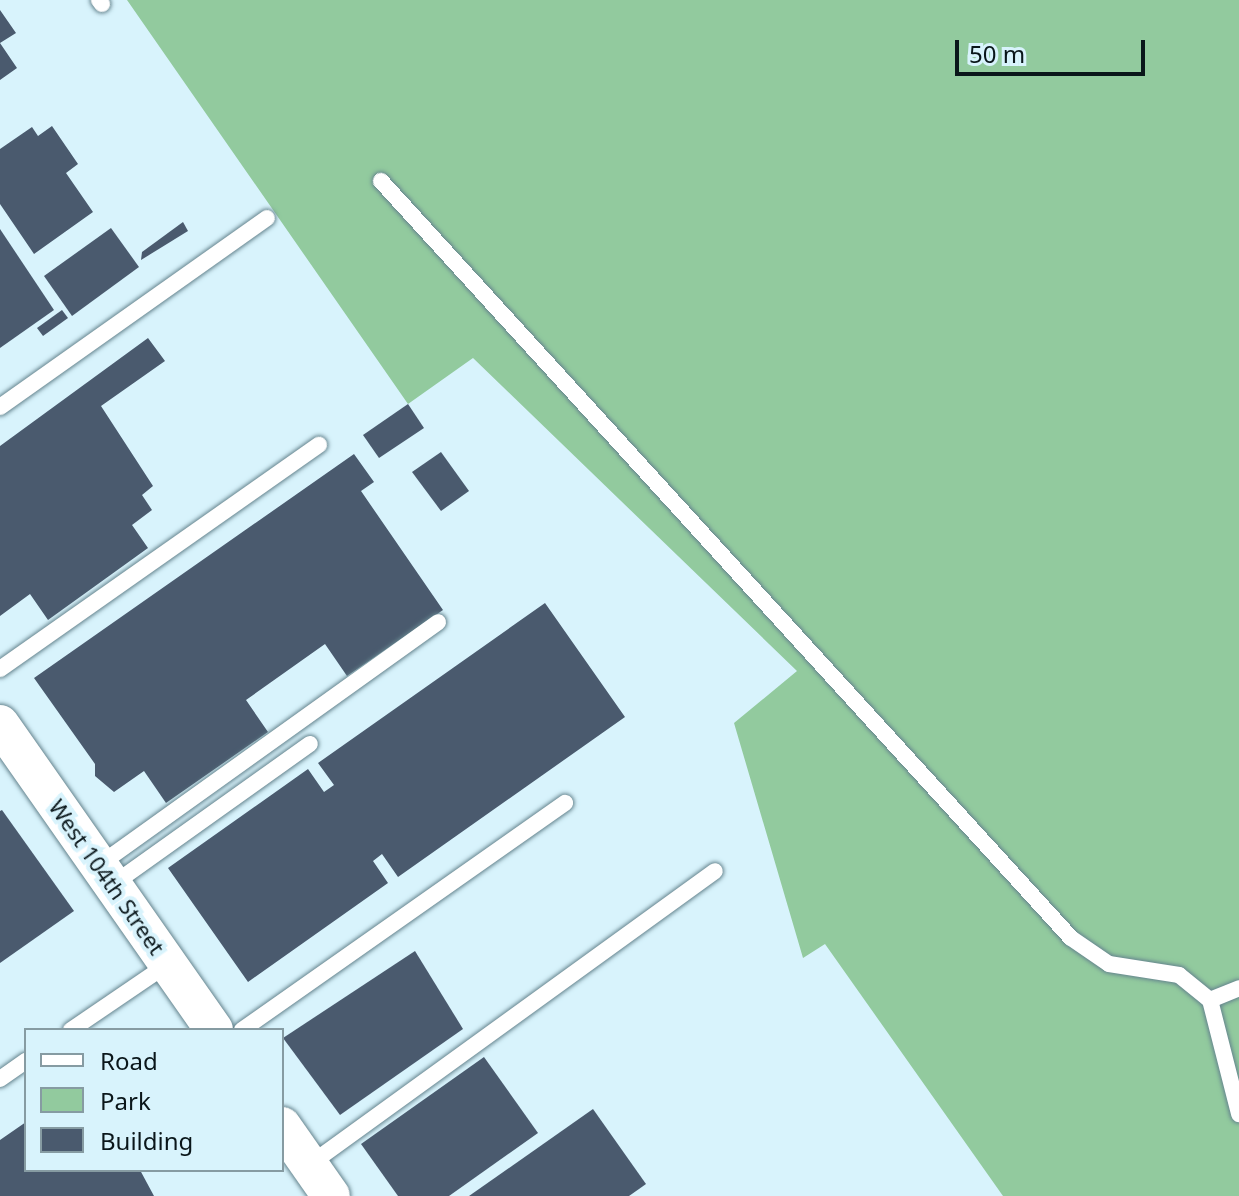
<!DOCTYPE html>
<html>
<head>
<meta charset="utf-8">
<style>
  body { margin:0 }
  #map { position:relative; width:1239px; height:1196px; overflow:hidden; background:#d8f3fc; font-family:"Noto Sans",sans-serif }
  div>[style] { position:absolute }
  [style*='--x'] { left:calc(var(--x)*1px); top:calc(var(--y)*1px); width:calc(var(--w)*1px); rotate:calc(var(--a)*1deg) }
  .green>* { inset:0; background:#92ca9e }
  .building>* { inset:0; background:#4a5a6e }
  .roads { filter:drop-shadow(0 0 2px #65848e) drop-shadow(0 0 2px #65848e) }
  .service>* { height:16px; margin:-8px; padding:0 8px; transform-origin:8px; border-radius:8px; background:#fff }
  .tertiary>* { height:38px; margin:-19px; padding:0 19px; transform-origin:19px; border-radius:19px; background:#fff }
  span { translate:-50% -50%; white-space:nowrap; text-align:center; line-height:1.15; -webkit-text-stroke:8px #d8f3fc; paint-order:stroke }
  .street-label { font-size:22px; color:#0a161a }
  .legend { position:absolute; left:24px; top:1028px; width:260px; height:144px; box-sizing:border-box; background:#d8f3fc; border:2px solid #869ba2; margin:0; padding:10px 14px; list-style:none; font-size:24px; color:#0a161a }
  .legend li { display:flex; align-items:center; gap:16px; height:40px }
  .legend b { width:40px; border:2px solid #869ba2 }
  .scale { position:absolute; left:955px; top:40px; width:190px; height:36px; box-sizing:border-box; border:4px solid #0a161a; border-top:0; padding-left:10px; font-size:24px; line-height:28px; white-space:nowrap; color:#0a161a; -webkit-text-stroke:6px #d8f3fc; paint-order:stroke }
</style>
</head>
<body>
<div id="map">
  <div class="green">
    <i style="clip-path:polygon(127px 0,1239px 0,1239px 1196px,1003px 1196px,825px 944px,803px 958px,734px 723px,797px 671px,473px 358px,408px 404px)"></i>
  </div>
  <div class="building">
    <i style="clip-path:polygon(0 10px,16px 33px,0 43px,17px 68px,0 80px)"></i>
    <i style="clip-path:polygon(52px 126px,78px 164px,66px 173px,93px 212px,34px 254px,0 204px,0 149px,32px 127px,38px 136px)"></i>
    <i style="clip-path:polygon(183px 222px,188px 231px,141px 260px,142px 252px)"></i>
    <i style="clip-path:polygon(111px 228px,139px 267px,72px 316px,44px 276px)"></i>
    <i style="clip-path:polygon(0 229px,54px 310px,0 348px)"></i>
    <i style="clip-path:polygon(62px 310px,68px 318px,43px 336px,37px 328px)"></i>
    <i style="clip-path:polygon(148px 338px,165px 361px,101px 406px,153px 486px,142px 495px,152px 510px,132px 525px,148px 548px,48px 620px,30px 594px,0 616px,0 446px)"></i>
    <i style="clip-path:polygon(408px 404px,424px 428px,379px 458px,363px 435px)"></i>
    <i style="clip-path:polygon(441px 452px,469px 491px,441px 511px,412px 472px)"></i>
    <i style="clip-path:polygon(354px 454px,374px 482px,361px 491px,443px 610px,347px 676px,325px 644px,246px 700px,268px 732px,166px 803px,144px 771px,114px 792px,95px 776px,95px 764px,34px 678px)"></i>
    <i style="clip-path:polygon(545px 603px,625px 717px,398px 877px,382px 854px,373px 861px,388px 883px,248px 982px,168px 868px,308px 769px,324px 792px,334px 785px,318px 763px)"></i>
    <i style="clip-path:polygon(2px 810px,74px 911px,0 963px,0 811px)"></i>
    <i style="clip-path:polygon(415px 951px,463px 1029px,340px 1115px,283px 1038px)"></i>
    <i style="clip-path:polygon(484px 1057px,538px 1133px,449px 1196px,398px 1196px,361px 1144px)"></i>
    <i style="clip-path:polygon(593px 1109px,646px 1184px,639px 1189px,629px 1196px,469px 1196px)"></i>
    <i style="clip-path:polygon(26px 1122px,26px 1170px,140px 1170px,154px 1196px,0 1196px,0 1140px)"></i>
  </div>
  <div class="roads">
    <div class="service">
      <i style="--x:99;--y:0;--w:5;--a:53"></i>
      <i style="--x:381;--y:181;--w:1024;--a:47.65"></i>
      <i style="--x:1071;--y:938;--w:46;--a:34.4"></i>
      <i style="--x:1109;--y:964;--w:71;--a:8.9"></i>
      <i style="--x:1179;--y:975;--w:40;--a:39"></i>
      <i style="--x:1210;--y:1000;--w:118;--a:75.7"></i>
      <i style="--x:0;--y:407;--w:327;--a:-35.3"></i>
      <i style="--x:0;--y:669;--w:390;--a:-35.1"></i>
      <i style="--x:99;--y:865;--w:417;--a:-35.6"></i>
      <i style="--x:112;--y:885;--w:243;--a:-35.5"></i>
      <i style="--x:1210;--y:1000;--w:31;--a:-22"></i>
      <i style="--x:71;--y:1030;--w:117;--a:-34.2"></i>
      <i style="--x:242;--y:1030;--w:395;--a:-35.1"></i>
      <i style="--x:0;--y:1079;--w:32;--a:-35"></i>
      <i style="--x:309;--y:1165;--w:501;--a:-35.91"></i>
    </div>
    <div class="tertiary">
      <i style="--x:0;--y:724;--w:373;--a:55"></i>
      <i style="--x:282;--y:1126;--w:85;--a:55"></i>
    </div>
  </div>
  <div class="street-label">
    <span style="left:107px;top:877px;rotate:55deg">West 104th Street</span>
  </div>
  <ul class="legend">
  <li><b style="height:10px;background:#fff"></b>Road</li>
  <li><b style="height:22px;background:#92ca9e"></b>Park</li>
  <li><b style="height:22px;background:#4a5a6e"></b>Building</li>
  </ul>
  <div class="scale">50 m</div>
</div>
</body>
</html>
